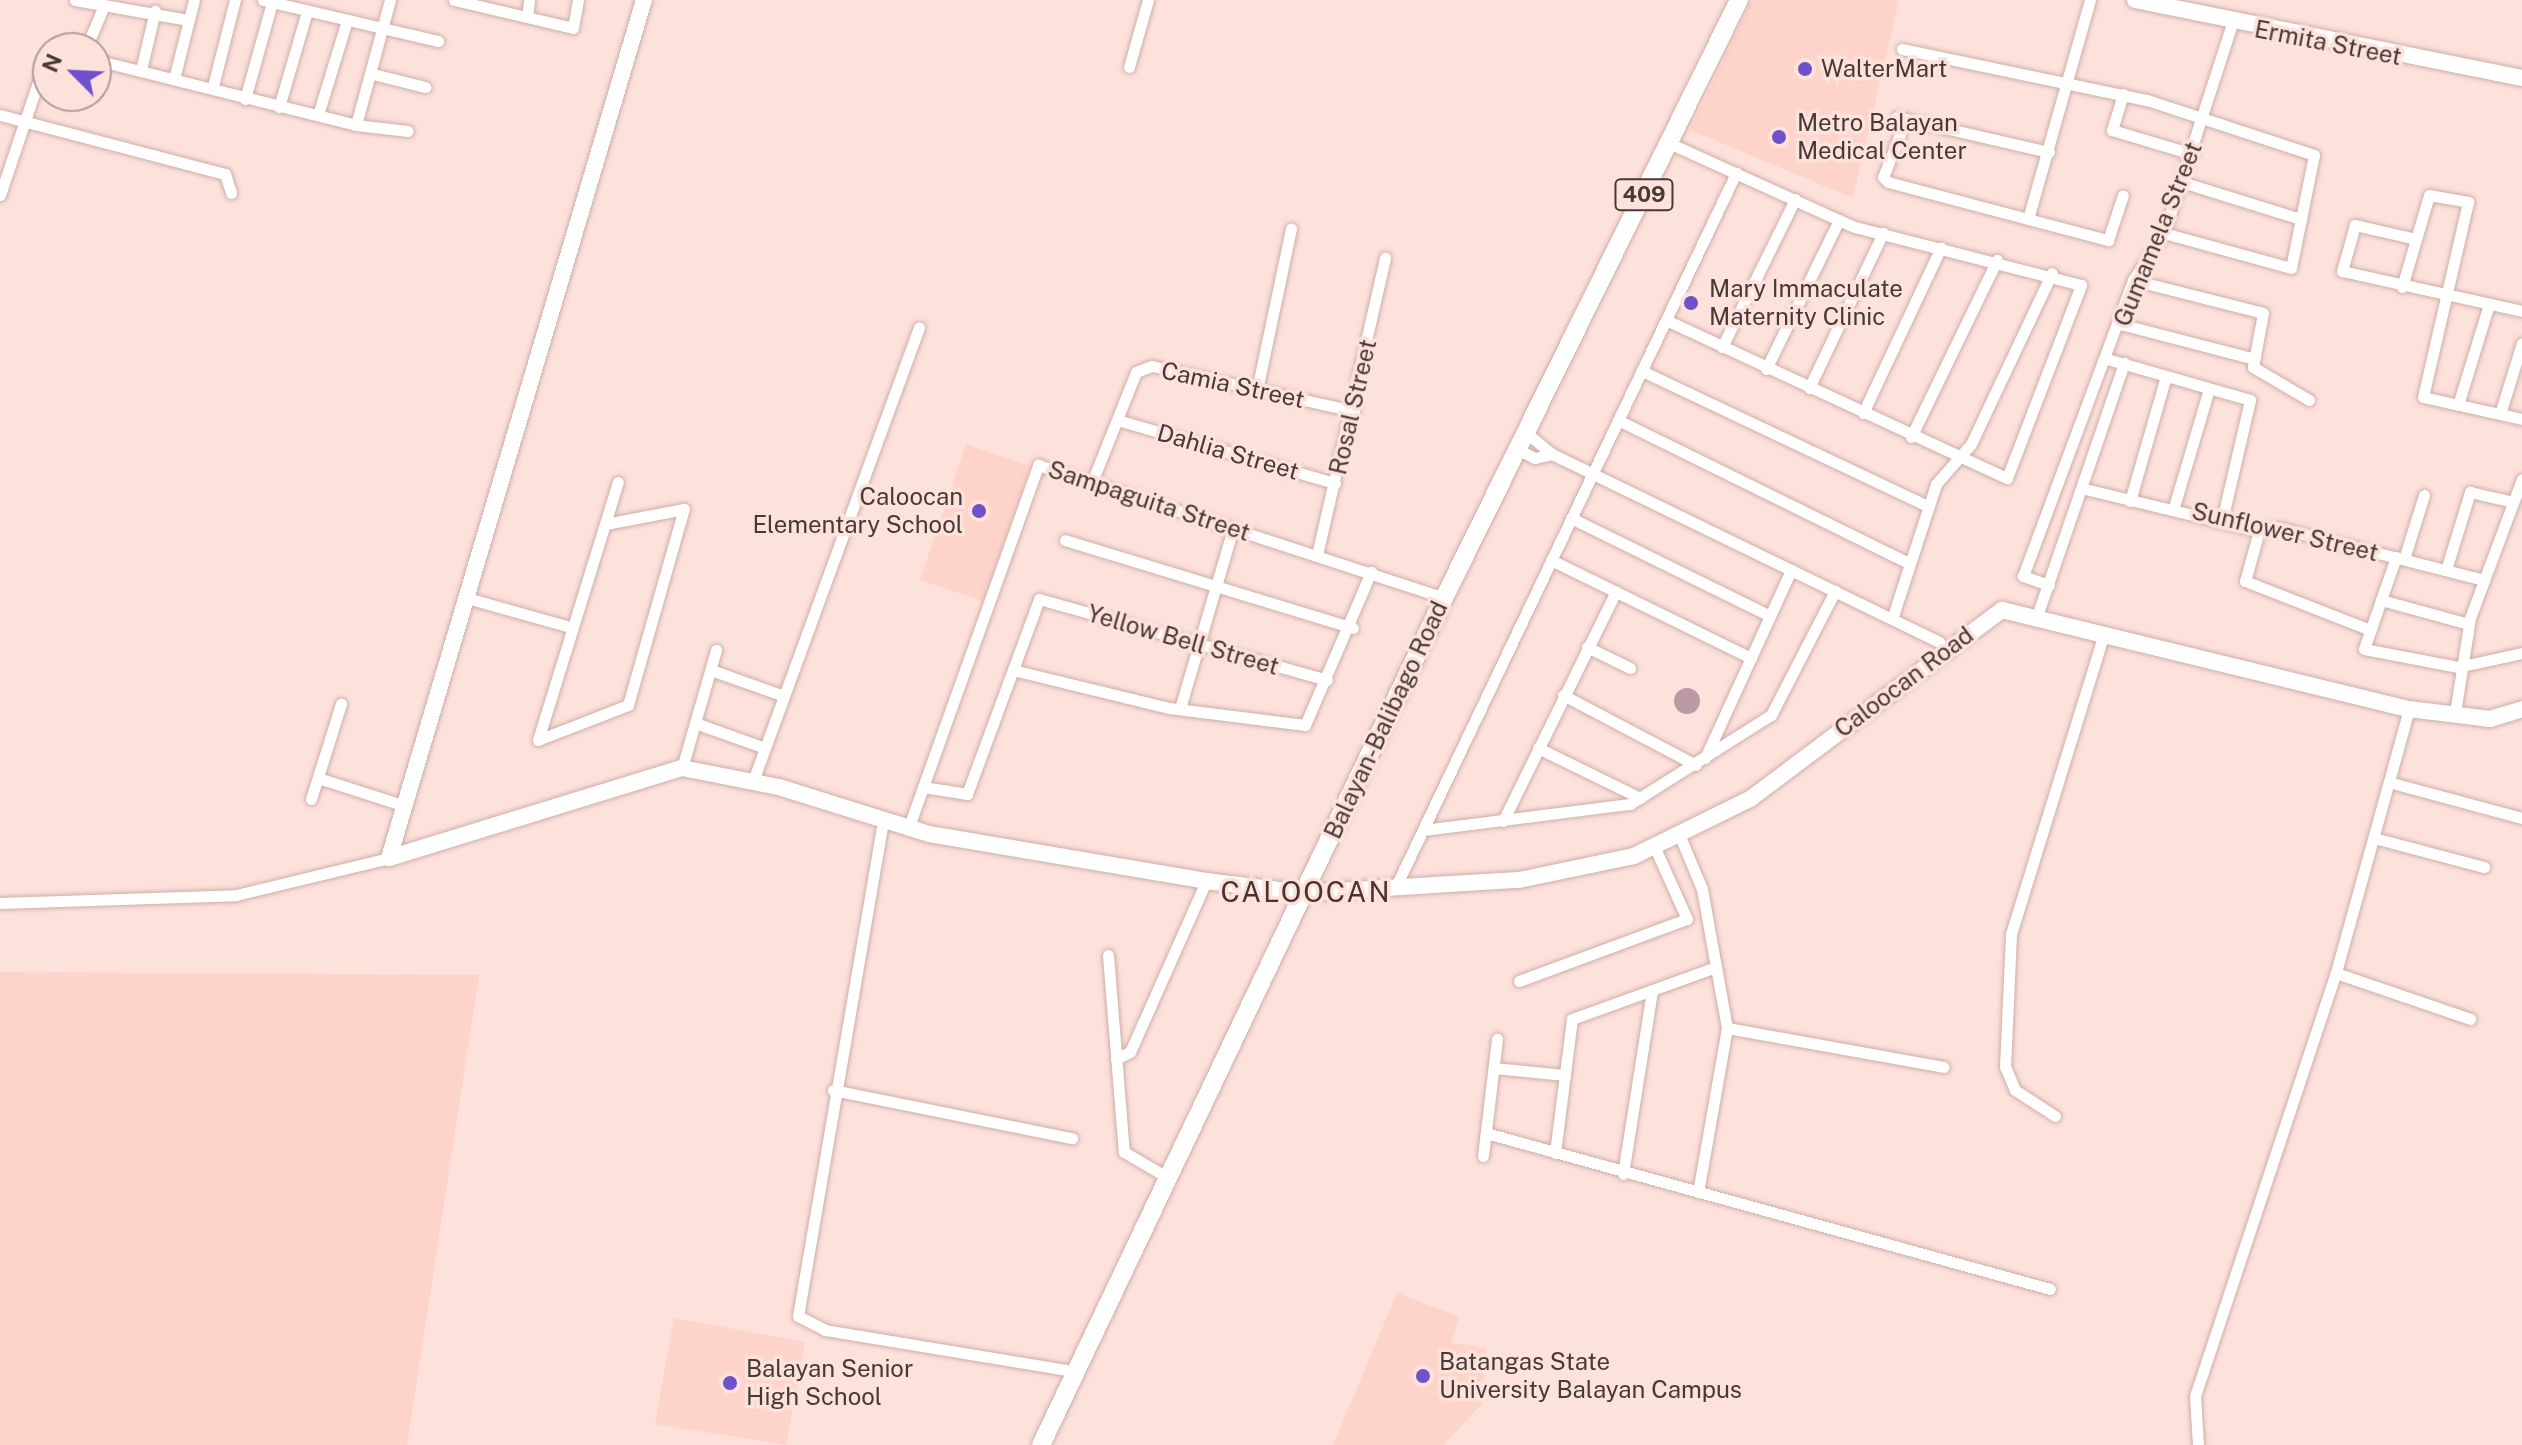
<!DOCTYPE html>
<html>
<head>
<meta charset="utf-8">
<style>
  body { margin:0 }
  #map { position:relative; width:2522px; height:1445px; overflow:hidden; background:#fde1db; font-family:"Public Sans",sans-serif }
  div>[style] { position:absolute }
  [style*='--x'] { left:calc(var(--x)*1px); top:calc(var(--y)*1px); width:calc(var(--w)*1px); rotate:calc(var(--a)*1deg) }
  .built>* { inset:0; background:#fdd3ca }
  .water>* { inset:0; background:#bc99a7 }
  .round { border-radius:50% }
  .roads { filter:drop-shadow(0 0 2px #cfaea7) drop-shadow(0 0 2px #cfaea7) }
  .street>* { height:11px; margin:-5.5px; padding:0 5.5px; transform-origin:5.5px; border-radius:5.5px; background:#fff }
  .secondary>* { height:16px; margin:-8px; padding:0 8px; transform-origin:8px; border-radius:8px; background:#fff }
  .primary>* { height:18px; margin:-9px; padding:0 9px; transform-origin:9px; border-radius:9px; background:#fff }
  .dots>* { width:22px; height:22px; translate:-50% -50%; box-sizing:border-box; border:4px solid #fde1db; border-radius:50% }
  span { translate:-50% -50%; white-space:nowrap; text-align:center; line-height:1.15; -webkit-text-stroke:7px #fde1db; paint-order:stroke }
  .shield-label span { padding:2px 6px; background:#fde1db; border:2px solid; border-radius:6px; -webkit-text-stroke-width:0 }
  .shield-label { font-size:22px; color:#463936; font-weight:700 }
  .street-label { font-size:24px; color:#463936 }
  .poi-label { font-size:24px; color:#463936 }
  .left { translate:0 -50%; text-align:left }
  .right { translate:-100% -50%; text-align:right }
  .quarter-label { font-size:28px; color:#4c322c; letter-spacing:2px }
  .north { position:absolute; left:32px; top:32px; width:80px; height:80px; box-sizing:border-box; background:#fde1db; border:2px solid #b49e99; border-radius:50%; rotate:294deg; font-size:22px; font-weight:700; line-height:32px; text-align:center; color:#463936 }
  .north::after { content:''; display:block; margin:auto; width:28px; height:36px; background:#6f51ca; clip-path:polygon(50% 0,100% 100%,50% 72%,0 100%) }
</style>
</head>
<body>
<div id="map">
  <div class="built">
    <i style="clip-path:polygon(1752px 0,1899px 0,1853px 198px,1690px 130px)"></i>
    <i style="clip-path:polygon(966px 444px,1030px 466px,983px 601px,920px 580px)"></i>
    <i style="clip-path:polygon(0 972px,479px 975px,407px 1445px,0 1445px)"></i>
    <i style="clip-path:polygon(1397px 1293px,1459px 1317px,1451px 1343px,1486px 1348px,1483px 1403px,1443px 1445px,1333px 1445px)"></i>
    <i style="clip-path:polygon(674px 1318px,805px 1342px,786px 1445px,655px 1424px)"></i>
  </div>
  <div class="water">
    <i class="round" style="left:1674px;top:688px;width:26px;height:26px"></i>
  </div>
  <div class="roads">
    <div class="street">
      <i style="--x:75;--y:0;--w:115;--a:10"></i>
      <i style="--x:263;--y:0;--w:180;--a:13.2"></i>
      <i style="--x:454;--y:0;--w:122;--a:13.2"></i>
      <i style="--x:573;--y:28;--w:28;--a:-80"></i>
      <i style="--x:527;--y:17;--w:17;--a:-83"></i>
      <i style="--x:86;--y:48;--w:43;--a:-67"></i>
      <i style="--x:1902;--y:49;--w:250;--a:11.8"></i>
      <i style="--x:2147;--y:100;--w:176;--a:18.2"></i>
      <i style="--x:2314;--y:155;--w:115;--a:101.5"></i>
      <i style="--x:2291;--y:268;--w:132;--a:-164.6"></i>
      <i style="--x:96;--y:60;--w:268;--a:14"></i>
      <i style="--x:356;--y:125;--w:52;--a:6.6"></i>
      <i style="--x:1129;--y:67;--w:70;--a:-74.2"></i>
      <i style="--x:141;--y:70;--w:61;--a:-76.7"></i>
      <i style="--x:373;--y:74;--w:54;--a:14"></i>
      <i style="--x:174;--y:79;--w:81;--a:-75.8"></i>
      <i style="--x:213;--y:86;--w:89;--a:-75.7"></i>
      <i style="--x:2123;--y:94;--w:38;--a:107"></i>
      <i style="--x:2112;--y:130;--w:84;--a:16.7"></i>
      <i style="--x:245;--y:99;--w:101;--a:-74.4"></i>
      <i style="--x:279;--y:107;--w:100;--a:-73.7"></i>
      <i style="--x:0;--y:115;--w:233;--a:14.7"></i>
      <i style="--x:225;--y:174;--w:20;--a:72"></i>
      <i style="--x:318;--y:115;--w:99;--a:-73"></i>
      <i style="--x:1897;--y:117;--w:156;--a:13"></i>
      <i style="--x:1906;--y:119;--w:62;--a:111.6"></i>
      <i style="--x:1883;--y:177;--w:7;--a:45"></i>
      <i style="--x:1888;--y:182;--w:228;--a:14.8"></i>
      <i style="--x:2108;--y:240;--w:47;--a:-71.6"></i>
      <i style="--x:356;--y:125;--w:130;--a:-74.8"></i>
      <i style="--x:2182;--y:182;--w:125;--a:17.3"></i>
      <i style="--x:0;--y:195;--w:135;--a:-71.4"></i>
      <i style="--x:2028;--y:219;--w:228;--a:-74.2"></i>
      <i style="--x:2416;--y:239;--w:63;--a:-167.1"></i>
      <i style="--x:2355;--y:225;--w:48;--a:105.8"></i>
      <i style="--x:2342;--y:271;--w:184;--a:12.5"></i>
      <i style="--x:2133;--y:280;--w:134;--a:14.2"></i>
      <i style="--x:2263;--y:313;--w:55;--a:100.5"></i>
      <i style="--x:2253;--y:367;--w:65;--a:30.5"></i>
      <i style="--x:2402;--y:287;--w:96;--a:-73.6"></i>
      <i style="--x:2429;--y:195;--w:40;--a:10"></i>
      <i style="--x:2468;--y:202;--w:200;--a:103"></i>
      <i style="--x:2423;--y:397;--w:101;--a:12.5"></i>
      <i style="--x:1666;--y:320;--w:376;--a:24.9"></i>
      <i style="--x:2007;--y:478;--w:207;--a:-69"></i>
      <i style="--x:2081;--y:285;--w:236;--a:-165.6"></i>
      <i style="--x:1852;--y:226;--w:201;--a:-155.6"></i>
      <i style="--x:2120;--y:324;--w:139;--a:14.5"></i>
      <i style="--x:1722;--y:347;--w:165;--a:-63.7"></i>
      <i style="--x:2107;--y:359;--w:149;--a:16"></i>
      <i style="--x:2250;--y:400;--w:123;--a:103.1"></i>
      <i style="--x:1766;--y:369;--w:166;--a:-63.9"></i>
      <i style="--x:1642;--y:371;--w:315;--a:25.3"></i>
      <i style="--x:1809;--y:388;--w:172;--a:-64.5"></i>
      <i style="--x:1257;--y:390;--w:165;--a:-78.1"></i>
      <i style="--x:2458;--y:405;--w:106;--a:-72.9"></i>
      <i style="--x:1863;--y:413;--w:183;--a:-64.8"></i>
      <i style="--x:2500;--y:414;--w:74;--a:-72.8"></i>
      <i style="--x:1618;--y:420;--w:324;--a:26.2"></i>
      <i style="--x:1121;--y:421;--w:223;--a:16.2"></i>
      <i style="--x:1525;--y:432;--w:35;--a:39"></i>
      <i style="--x:1552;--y:454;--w:431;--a:25.9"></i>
      <i style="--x:1911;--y:437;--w:197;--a:-64.1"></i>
      <i style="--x:1517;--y:449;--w:20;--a:27"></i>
      <i style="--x:1535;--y:458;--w:17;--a:-13"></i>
      <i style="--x:1092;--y:482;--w:118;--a:-68.2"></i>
      <i style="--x:1136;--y:372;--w:17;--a:-21"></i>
      <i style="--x:1152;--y:366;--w:207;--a:12.6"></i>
      <i style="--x:2085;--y:489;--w:179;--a:13.6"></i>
      <i style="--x:2259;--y:531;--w:17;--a:-13"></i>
      <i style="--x:2276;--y:527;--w:215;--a:14.3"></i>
      <i style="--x:2130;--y:501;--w:130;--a:-73.9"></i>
      <i style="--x:2174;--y:507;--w:123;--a:-73.5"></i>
      <i style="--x:1571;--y:518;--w:222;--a:26.2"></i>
      <i style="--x:2259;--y:531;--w:52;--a:105.6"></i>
      <i style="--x:2245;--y:581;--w:135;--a:21.3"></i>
      <i style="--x:1065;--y:540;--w:301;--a:17"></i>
      <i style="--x:1317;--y:555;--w:305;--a:-77.1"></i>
      <i style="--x:2396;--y:557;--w:97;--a:109.2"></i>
      <i style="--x:2364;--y:649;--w:96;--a:10.8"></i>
      <i style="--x:2458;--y:667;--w:66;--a:-12.3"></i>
      <i style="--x:2404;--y:559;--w:67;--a:-72.6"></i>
      <i style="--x:1551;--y:560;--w:223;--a:26.1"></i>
      <i style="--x:2446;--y:570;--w:82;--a:-72.9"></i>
      <i style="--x:2470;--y:492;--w:44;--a:13.1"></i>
      <i style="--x:2049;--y:585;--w:28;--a:-161"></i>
      <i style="--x:2023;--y:576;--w:316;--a:-69.6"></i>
      <i style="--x:2133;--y:280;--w:56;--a:-56.6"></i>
      <i style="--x:2164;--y:233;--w:220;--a:-72"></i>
      <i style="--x:467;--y:598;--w:107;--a:15.7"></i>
      <i style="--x:2381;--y:600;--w:91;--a:15.3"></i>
      <i style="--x:2037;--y:616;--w:268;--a:-71"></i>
      <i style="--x:1892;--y:619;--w:142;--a:-71.9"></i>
      <i style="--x:1936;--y:484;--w:53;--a:-48.8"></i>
      <i style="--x:1971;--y:444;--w:189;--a:-64.7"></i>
      <i style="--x:1587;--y:647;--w:48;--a:26"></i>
      <i style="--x:711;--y:670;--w:77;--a:19.6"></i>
      <i style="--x:1013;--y:670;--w:161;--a:13.7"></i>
      <i style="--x:1169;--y:708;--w:137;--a:7.1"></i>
      <i style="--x:1305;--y:725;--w:167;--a:-66.7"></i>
      <i style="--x:1563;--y:695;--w:150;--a:27.8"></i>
      <i style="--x:1181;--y:705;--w:184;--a:-73.6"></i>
      <i style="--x:2409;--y:709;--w:274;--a:105.5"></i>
      <i style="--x:2336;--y:973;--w:142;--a:18.9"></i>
      <i style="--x:2455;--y:713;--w:96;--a:-81"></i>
      <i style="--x:2470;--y:618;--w:148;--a:-69.5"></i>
      <i style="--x:695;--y:723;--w:74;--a:19.7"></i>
      <i style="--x:538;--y:740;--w:97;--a:-21.3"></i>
      <i style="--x:628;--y:705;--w:204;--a:-74.1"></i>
      <i style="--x:684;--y:509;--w:80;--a:169.2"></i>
      <i style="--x:538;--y:740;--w:270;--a:-72.8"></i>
      <i style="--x:1538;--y:748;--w:114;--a:26.1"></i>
      <i style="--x:1705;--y:758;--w:207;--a:-65.4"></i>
      <i style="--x:682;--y:768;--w:123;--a:-73.9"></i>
      <i style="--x:318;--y:778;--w:91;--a:17.8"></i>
      <i style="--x:753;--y:781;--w:483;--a:-69.9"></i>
      <i style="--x:2392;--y:783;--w:135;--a:15.1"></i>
      <i style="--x:923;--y:787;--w:45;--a:9"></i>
      <i style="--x:967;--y:794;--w:208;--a:-69.7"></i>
      <i style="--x:1039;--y:599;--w:299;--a:15.7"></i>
      <i style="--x:311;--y:799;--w:100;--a:-72.5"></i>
      <i style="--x:883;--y:821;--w:502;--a:99.74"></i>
      <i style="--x:798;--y:1316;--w:30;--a:27"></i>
      <i style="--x:825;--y:1330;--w:257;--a:9.4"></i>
      <i style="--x:1503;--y:821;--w:256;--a:-63.8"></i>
      <i style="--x:908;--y:829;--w:387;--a:-70.3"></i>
      <i style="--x:1038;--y:465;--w:427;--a:18.1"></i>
      <i style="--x:1423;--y:830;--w:209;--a:-7.2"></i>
      <i style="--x:1630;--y:804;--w:167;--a:-32.3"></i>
      <i style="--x:1771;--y:715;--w:140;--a:-62.7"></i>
      <i style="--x:1679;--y:834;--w:60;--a:67.3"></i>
      <i style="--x:1702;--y:889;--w:141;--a:79.8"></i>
      <i style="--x:1727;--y:1028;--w:167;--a:100"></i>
      <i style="--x:2374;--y:838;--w:114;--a:14.8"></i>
      <i style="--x:1397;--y:884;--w:788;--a:-64.51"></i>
      <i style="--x:0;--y:903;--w:236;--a:-1.9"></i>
      <i style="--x:236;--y:895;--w:157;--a:-13.6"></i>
      <i style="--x:1108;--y:955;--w:198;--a:85.4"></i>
      <i style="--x:1124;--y:1152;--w:50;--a:30.2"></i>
      <i style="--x:1519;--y:981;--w:179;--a:-20.3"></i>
      <i style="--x:1687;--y:919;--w:80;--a:-114.3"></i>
      <i style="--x:1727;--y:1028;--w:220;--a:10.2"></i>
      <i style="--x:1116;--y:1059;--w:16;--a:-27"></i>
      <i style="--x:1130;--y:1052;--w:187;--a:-66"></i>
      <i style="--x:1494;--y:1068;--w:71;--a:5.6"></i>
      <i style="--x:833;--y:1090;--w:244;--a:11.4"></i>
      <i style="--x:2055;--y:1116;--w:48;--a:-147"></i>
      <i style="--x:2015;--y:1090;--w:25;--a:-113"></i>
      <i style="--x:2005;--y:1067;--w:133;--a:-87.4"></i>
      <i style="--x:2011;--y:934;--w:311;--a:-72.8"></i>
      <i style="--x:1486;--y:1133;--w:585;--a:15.46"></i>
      <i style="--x:1555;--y:1153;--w:135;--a:-82.8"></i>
      <i style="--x:1572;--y:1019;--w:153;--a:-19.9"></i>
      <i style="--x:1483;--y:1156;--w:118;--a:-83.2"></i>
      <i style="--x:1623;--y:1174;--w:186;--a:-81"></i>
      <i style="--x:2198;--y:1445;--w:49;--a:-93.5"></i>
      <i style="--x:2195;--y:1396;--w:446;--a:-71.6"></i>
    </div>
    <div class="secondary">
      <i style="--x:2135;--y:0;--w:395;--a:11.4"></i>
      <i style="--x:389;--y:858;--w:307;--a:-17.1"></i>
      <i style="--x:682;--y:768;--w:99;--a:11.1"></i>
      <i style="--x:779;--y:787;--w:157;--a:17.4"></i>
      <i style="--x:929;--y:834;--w:281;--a:9.6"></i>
      <i style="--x:1206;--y:881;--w:99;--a:7"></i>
      <i style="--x:1304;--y:893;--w:215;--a:-3.5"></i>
      <i style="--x:1519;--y:880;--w:117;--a:-11.8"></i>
      <i style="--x:1634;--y:856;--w:129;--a:-26.2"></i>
      <i style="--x:1750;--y:799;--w:315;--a:-36.9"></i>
      <i style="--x:2002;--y:610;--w:419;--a:13.7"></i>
      <i style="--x:2409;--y:709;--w:82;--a:7"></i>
      <i style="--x:2490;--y:719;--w:34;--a:-17"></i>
      <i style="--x:389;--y:858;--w:895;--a:-73.45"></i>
    </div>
    <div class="primary">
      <i style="--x:1041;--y:1445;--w:938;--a:-64.56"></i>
      <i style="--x:1444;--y:598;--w:667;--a:-63.74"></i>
    </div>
  </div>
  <div class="dots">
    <i style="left:1805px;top:69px;background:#6f51ca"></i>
    <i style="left:1779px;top:137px;background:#6f51ca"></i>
    <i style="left:1691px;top:303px;background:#6f51ca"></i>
    <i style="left:979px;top:511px;background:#6f51ca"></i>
    <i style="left:1423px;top:1376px;background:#6f51ca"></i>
    <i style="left:730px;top:1383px;background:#6f51ca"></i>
  </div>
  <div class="shield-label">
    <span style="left:1644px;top:195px">409</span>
  </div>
  <div class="street-label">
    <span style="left:2328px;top:43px;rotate:11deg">Ermita Street</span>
    <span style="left:2158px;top:234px;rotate:-68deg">Gumamela Street</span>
    <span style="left:1233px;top:385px;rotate:12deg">Camia Street</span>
    <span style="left:1353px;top:407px;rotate:-77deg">Rosal Street</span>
    <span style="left:1228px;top:452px;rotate:16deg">Dahlia Street</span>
    <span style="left:1149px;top:501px;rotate:18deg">Sampaguita Street</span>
    <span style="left:2285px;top:532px;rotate:13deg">Sunflower Street</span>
    <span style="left:1183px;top:640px;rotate:16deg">Yellow Bell Street</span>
    <span style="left:1904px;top:682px;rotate:-37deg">Caloocan Road</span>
    <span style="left:1386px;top:720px;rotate:-65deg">Balayan-Balibago Road</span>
  </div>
  <div class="poi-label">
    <span class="left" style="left:1821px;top:69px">WalterMart</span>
    <span class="left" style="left:1797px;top:137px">Metro Balayan<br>Medical Center</span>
    <span class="left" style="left:1709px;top:303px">Mary Immaculate<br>Maternity Clinic</span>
    <span class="right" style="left:963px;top:511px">Caloocan<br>Elementary School</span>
    <span class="left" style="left:1439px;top:1376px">Batangas State<br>University Balayan Campus</span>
    <span class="left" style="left:746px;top:1383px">Balayan Senior<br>High School</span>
  </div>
  <div class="quarter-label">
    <span style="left:1306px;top:892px">CALOOCAN</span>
  </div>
  <div class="north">N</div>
</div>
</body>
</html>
